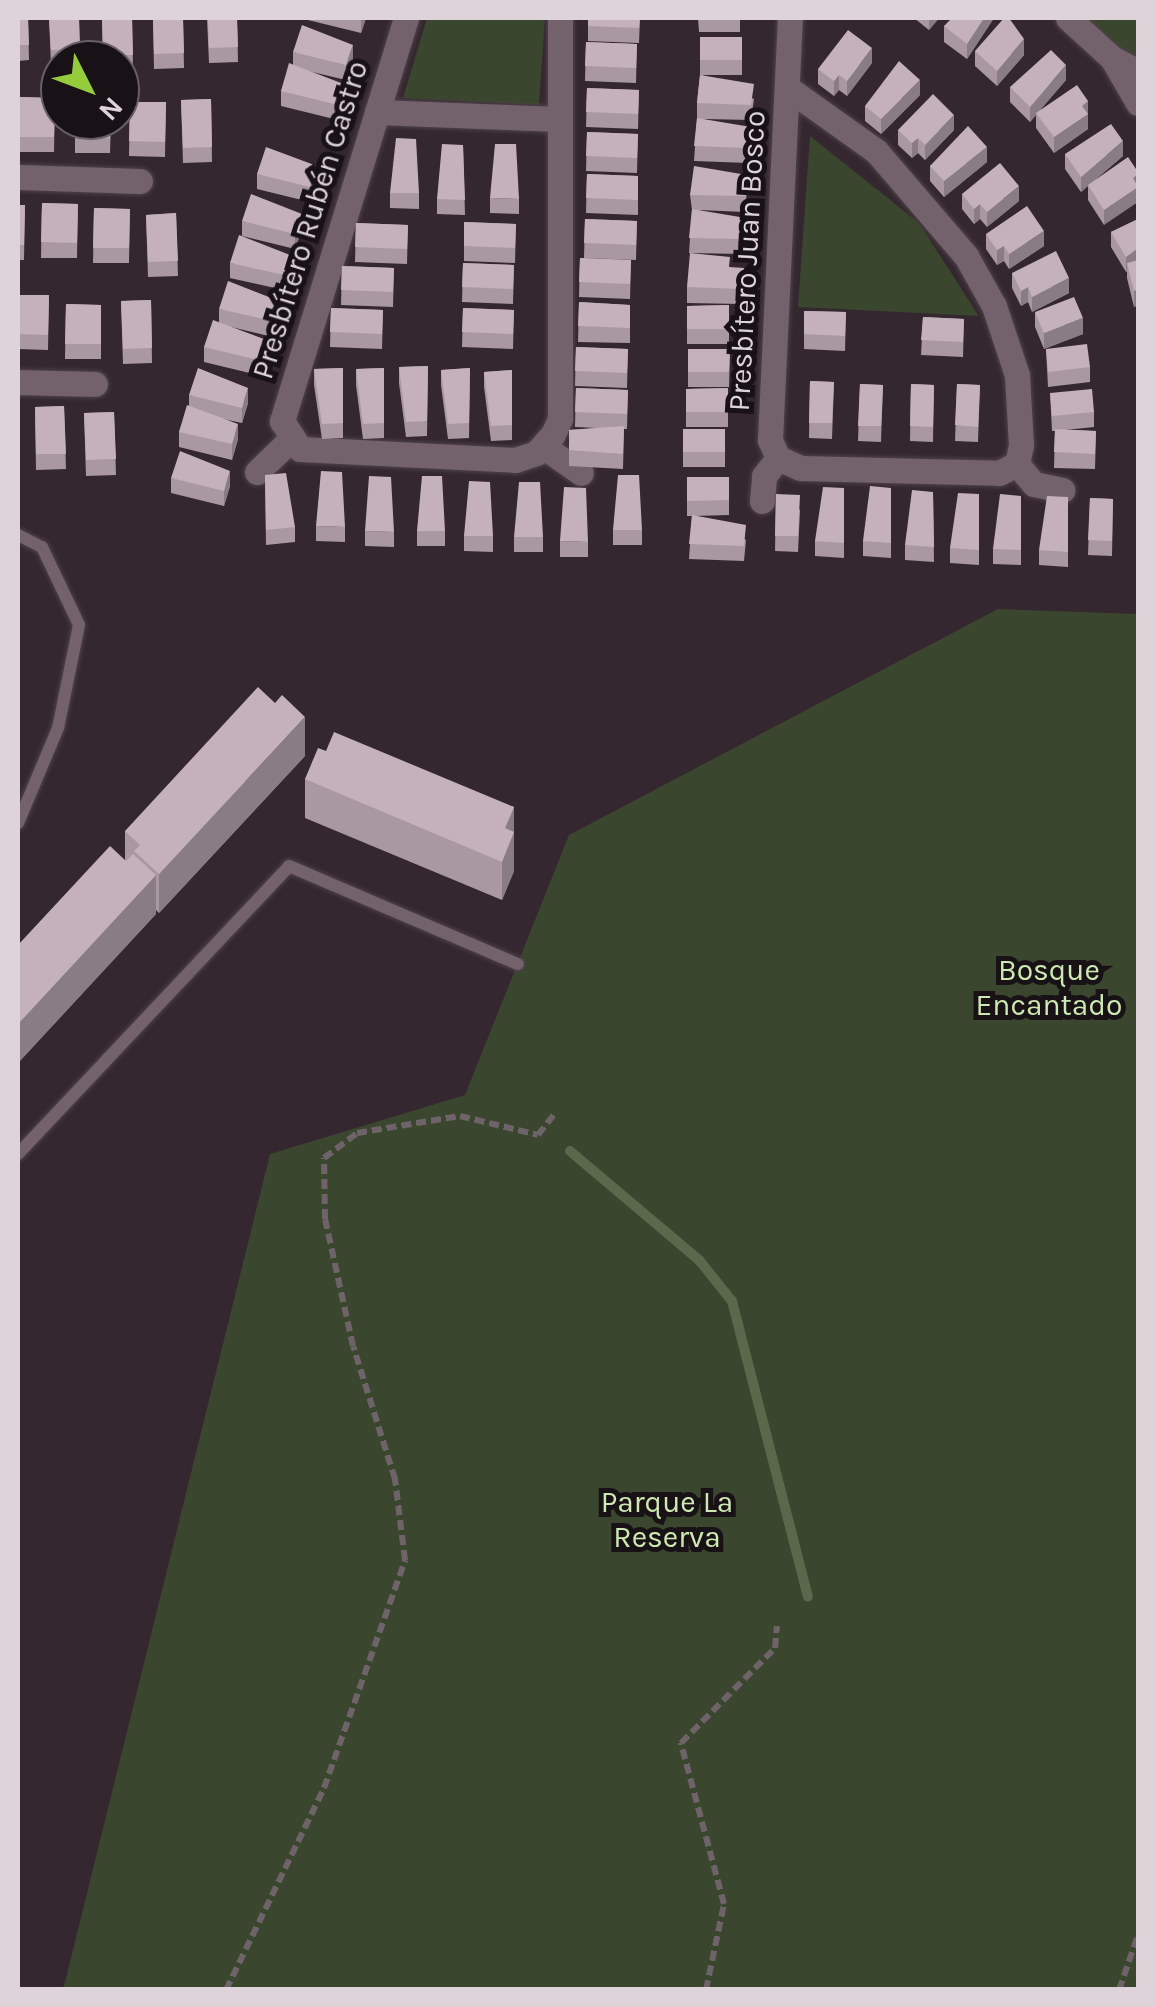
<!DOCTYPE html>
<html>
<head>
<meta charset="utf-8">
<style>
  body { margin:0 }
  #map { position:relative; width:1156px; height:2007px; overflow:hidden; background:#35272f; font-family:Karla,sans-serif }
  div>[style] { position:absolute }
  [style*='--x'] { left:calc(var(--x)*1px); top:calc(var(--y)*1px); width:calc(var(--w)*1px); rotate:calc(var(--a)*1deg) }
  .green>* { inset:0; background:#3a462d }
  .stream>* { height:10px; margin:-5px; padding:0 5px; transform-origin:5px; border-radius:5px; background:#5a684c }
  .path>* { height:6px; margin-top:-3px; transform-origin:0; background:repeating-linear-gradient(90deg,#6f636a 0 10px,transparent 0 15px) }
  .roads { filter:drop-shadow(0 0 2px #4e4249) drop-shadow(0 0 2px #4e4249) }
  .service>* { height:12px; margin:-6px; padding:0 6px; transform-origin:6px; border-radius:6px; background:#73626c }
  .minor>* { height:25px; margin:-12.5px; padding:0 12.5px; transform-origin:12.5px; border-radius:12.5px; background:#73626c }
  .wall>* { inset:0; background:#a998a2 }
  .shaded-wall>* { inset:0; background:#897c84 }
  .building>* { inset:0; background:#c4b1bc }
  span { translate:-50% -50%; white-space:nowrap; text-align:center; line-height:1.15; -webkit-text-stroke:10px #181216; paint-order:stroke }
  .street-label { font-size:30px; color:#ddd3d9 }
  .park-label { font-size:30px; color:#cee8b2 }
  .frame { position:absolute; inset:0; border:20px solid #ddd3d9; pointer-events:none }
  .north { position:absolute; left:40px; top:40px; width:100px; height:100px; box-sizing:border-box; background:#181216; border:2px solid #675f64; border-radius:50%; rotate:132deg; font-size:28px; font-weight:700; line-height:40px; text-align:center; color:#ddd3d9 }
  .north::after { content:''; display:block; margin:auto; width:35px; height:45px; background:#94cc3d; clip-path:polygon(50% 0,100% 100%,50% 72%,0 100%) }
</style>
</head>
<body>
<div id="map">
  <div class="green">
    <i style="clip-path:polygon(427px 18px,545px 18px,539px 105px,403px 98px)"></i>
    <i style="clip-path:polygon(1081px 18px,1138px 20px,1138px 59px,1124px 53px)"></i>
    <i style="clip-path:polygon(810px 136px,919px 223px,979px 316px,798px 307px)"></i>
    <i style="clip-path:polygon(998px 609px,1138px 614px,1138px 1989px,63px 1990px,270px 1154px,465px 1095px,569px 835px)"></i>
  </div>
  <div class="stream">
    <i style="--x:570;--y:1151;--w:169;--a:40.2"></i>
    <i style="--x:699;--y:1260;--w:53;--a:51.2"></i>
    <i style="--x:732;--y:1301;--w:305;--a:75.6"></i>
  </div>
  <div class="path">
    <i style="--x:226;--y:1990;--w:225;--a:-64.1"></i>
    <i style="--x:324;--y:1788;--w:242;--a:-70.4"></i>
    <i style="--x:405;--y:1560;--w:82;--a:-97"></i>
    <i style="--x:395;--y:1479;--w:139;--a:-107.5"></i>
    <i style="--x:353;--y:1346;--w:130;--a:-102.4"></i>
    <i style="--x:325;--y:1219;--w:61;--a:-90.9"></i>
    <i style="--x:324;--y:1158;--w:41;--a:-37.1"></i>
    <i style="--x:357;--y:1133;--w:104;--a:-9.4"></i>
    <i style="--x:460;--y:1116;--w:80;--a:13.7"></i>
    <i style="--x:538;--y:1135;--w:29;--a:-52"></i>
    <i style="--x:706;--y:1990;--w:88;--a:-78.2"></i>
    <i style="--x:724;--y:1904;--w:167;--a:-105"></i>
    <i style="--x:681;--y:1743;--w:134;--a:-45.3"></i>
    <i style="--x:775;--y:1648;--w:22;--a:-85"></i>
    <i style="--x:1119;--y:1990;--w:58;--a:-70.9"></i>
  </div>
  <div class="roads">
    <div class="service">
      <i style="--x:18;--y:535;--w:27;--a:27"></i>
      <i style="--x:42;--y:547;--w:86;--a:64.6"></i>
      <i style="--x:79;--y:625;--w:105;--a:101.5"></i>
      <i style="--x:58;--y:728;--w:103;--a:112.8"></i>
      <i style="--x:18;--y:1154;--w:395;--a:-46.7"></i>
      <i style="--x:289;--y:866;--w:249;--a:23.2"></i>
    </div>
    <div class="minor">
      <i style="--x:406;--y:18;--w:422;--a:107.1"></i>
      <i style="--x:282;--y:421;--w:33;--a:57"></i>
      <i style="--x:300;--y:449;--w:215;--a:2.9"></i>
      <i style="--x:515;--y:460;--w:22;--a:-18"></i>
      <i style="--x:536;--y:453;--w:25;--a:-48"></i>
      <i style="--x:553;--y:434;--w:17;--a:-65"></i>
      <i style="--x:560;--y:419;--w:401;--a:-90"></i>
      <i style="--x:1068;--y:18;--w:59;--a:42.3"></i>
      <i style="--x:1112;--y:58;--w:30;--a:28"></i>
      <i style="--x:1112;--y:58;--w:52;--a:60"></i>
      <i style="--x:377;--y:112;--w:182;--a:2.2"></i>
      <i style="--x:18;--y:177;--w:122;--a:1.9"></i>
      <i style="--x:18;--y:382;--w:77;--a:1.5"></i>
      <i style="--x:544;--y:447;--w:45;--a:35.1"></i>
      <i style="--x:778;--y:458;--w:24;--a:24"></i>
      <i style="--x:800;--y:468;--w:199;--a:1.4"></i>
      <i style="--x:999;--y:473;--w:20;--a:-27"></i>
      <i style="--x:1017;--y:464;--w:19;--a:-78"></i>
      <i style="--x:1021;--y:445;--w:70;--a:-93.3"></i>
      <i style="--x:1017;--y:375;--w:73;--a:-108.4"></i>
      <i style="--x:994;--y:306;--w:57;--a:-119.2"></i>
      <i style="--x:966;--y:256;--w:138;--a:-130.6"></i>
      <i style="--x:876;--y:151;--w:107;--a:-144.5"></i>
      <i style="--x:778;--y:458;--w:20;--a:-114"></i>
      <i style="--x:770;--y:440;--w:422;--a:-87.3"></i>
      <i style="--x:1017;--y:464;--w:26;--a:50"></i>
      <i style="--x:1034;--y:484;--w:29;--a:12"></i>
      <i style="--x:257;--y:472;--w:46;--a:-44.1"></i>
      <i style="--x:762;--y:501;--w:25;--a:-85"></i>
      <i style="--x:764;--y:476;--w:23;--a:-52"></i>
    </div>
  </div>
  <div class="wall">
    <i style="clip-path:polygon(18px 18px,28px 18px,29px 60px,18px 61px)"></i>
    <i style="clip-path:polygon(49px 18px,79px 18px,80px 60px,60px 60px,60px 65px,51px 65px)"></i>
    <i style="clip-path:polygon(102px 18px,132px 18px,133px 70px,120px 70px,120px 60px,103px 60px)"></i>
    <i style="clip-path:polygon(153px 18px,183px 18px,184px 68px,154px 69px)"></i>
    <i style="clip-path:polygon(207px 18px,237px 18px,238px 62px,209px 63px)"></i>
    <i style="clip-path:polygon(308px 18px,366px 18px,361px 33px,308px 20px)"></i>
    <i style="clip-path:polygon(588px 18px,640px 18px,639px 43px,588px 41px)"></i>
    <i style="clip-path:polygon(698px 18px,740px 18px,740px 32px,699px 32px)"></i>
    <i style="clip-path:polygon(914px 18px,939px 18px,929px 30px)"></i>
    <i style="clip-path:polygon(994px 18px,967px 59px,944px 42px,944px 26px)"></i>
    <i style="clip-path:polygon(700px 37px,742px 37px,742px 75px,702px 75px,754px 99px,751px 120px,704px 119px,751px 142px,748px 163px,694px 161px,697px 118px,697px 103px,700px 75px)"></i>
    <i style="clip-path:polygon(586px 42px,637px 44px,636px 83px,585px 81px)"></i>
    <i style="clip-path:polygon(975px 51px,1024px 55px,997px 86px,975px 66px)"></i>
    <i style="clip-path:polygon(293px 52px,353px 60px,346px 80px,308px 71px,341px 99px,334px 119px,281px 106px,281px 91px,293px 65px)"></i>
    <i style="clip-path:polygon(872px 63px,847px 96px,839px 90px,834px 96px,818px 84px,818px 69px)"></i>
    <i style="clip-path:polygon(1066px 80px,1040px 110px,1088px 101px,1088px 129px,1054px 153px,1036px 128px,1036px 115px,1030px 122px,1010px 102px,1010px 87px)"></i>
    <i style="clip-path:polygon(587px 88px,639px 90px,638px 129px,586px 127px)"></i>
    <i style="clip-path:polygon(920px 95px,881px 134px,865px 121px,865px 106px)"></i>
    <i style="clip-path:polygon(19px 97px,55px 98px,54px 152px,18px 152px)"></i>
    <i style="clip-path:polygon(211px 99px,212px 162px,183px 163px,181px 100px)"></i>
    <i style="clip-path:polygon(130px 102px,166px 102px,165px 157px,129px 156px)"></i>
    <i style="clip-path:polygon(75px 120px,111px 120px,110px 153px,75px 153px)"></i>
    <i style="clip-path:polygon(898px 130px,954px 130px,925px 160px,918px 153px,912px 158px,898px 145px)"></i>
    <i style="clip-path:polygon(587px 132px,638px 134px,637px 173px,586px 171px)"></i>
    <i style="clip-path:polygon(463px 145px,465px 215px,437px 214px,437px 199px)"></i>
    <i style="clip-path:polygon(1065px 154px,1123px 156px,1095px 180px,1138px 172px,1104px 225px,1088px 200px,1088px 186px,1081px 192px,1065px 169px)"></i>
    <i style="clip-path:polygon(987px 162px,944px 197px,930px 181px,930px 166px)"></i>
    <i style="clip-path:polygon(257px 174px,317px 182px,310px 202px,257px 189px)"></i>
    <i style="clip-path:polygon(587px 174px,638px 176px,638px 215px,586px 213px)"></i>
    <i style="clip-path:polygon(747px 190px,745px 212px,699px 210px,746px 233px,743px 254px,689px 253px,692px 210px,690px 195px)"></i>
    <i style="clip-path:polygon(390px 193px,419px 193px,419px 209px,390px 208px)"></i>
    <i style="clip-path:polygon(962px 194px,1019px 201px,987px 227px,980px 219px,974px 224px,962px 209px)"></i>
    <i style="clip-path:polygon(490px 198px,519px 199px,519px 214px,490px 213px)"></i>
    <i style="clip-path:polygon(42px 203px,78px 204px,77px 258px,41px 258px)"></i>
    <i style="clip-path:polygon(18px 205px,25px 205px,24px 260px,18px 260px)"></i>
    <i style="clip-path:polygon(94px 208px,130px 209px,129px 263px,93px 263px)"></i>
    <i style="clip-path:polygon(176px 213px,178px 276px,148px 277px,146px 215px)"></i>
    <i style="clip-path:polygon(585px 219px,637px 221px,636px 260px,584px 258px)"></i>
    <i style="clip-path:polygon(1138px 219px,1134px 307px,1127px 278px,1127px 271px,1126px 272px,1111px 247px,1111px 232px)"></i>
    <i style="clip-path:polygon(242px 221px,302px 229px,295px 249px,242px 236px)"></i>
    <i style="clip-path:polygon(464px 222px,516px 224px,515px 263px,464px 261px)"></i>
    <i style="clip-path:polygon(356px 223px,408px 225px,407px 264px,355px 262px)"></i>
    <i style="clip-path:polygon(986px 234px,1044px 246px,1009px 269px,1004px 261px,997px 265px,986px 249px)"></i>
    <i style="clip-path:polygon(580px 258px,631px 260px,630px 299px,579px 297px)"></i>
    <i style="clip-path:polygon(230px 263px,290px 271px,284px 290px,230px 278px)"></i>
    <i style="clip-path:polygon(463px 263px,514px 265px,513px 304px,462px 302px)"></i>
    <i style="clip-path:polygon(342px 266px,394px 268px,393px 307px,341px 305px)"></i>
    <i style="clip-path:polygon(730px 267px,744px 283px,742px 304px,687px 303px,687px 287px)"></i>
    <i style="clip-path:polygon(1012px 273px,1069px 293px,1032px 312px,1028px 302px,1021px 306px,1012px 288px)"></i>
    <i style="clip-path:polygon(18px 295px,49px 295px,48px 350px,18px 349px)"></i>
    <i style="clip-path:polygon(151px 300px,152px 363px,123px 364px,121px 301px)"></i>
    <i style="clip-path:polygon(579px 302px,630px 305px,630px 343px,578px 342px)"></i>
    <i style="clip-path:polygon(66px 304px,101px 305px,101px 359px,65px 359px)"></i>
    <i style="clip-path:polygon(729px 305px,729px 344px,687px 344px,687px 306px)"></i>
    <i style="clip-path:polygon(331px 308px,383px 310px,382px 349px,330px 347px)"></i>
    <i style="clip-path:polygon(463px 308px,514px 310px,513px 349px,462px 347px)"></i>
    <i style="clip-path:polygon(219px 309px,279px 317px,273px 337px,231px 327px,264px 354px,258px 375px,204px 362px,204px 347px,219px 322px)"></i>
    <i style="clip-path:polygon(804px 311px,846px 312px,845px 351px,804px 349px)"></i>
    <i style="clip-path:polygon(1035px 312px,1083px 334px,1044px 349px,1035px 327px)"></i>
    <i style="clip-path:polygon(923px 317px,964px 319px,963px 357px,921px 355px)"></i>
    <i style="clip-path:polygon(576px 347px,628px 349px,627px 388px,575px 386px)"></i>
    <i style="clip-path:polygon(688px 349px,730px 349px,729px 387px,688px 387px)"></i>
    <i style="clip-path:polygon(1046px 349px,1090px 367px,1090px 382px,1048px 387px)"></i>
    <i style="clip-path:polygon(428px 366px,427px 436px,406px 437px,399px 383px,399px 367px)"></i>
    <i style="clip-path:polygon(343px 368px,343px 438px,322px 439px,314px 385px,314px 369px)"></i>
    <i style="clip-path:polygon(384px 368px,384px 438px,363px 439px,356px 385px,356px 369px)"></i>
    <i style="clip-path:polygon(470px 368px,469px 438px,448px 439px,441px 385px,441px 370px)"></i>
    <i style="clip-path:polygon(512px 370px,512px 440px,491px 441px,484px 387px,484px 372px)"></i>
    <i style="clip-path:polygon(810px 381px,834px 382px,832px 439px,809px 438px)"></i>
    <i style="clip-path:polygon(860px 384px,883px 385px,881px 442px,858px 441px)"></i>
    <i style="clip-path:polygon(911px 384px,934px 385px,933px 442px,910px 441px)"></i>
    <i style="clip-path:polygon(957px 384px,980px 385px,978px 442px,955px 441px)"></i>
    <i style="clip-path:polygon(576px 388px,628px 390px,627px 429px,624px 429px,623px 469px,569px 466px,569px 430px,597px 428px,575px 427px)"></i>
    <i style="clip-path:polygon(728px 388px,728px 427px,686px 427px,686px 389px)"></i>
    <i style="clip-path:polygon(1050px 393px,1094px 412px,1094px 427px,1065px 430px,1096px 431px,1095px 469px,1054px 468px,1055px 431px,1052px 431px)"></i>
    <i style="clip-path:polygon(189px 395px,248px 403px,242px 423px,223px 419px,238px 439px,232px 460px,179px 447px,179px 432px,189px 405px)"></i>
    <i style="clip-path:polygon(64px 406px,66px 469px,36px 470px,35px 407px)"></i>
    <i style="clip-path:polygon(114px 412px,116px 475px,86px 476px,84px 413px)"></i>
    <i style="clip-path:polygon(683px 429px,725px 429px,725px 467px,683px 467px)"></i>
    <i style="clip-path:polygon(265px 475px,295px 527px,295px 542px,266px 545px)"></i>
    <i style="clip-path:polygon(687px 477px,729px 477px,729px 515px,694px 516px,746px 540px,744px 561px,689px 559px,692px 516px,687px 516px)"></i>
    <i style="clip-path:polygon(171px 478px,230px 486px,224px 506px,171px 493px)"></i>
    <i style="clip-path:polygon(844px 488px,844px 558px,815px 556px,815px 541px)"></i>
    <i style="clip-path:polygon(891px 488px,891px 558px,863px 556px,863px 541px)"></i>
    <i style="clip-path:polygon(933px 492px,934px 562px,905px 560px,905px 545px)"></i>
    <i style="clip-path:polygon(776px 494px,800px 510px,798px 552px,775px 551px)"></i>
    <i style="clip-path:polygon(979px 494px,979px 565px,950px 563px,950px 548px)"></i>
    <i style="clip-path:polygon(1021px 496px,1021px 565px,993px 564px,993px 549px)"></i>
    <i style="clip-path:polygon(1068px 497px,1068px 567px,1039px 565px,1039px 550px)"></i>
    <i style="clip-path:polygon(1090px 498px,1113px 499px,1112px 556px,1088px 555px)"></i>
    <i style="clip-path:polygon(316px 526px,345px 527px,345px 542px,316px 541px)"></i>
    <i style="clip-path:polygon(613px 530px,642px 530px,642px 545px,613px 545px)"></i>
    <i style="clip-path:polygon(365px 531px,394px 532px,394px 547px,365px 546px)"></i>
    <i style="clip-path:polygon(417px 531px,445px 531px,445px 546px,417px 546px)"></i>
    <i style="clip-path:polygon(464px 536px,493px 536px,493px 552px,464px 551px)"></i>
    <i style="clip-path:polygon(514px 537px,543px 537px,543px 552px,514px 552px)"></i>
    <i style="clip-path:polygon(560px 541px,588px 542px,588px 557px,560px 557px)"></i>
    <i style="clip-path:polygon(326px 751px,514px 807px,514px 871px,502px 900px,305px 818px,305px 779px)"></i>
    <i style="clip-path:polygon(305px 756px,159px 913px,156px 910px,156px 914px,18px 1063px,18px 945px,125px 860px,125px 831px)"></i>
  </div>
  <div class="shaded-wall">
    <i style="clip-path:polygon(361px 18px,366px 18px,361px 33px)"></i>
    <i style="clip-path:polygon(929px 18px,939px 18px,929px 30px)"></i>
    <i style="clip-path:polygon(984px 18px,994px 18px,967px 59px,967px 44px)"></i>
    <i style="clip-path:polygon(1024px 39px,1024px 55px,997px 86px,997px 71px)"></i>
    <i style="clip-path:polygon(353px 45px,353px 60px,346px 80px,346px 65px)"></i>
    <i style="clip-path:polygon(872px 48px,872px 63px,847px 96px,847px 81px)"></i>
    <i style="clip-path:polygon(1066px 65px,1066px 80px,1030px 122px,1030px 107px)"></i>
    <i style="clip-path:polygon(839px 75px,839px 90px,834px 96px,834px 81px)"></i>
    <i style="clip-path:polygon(920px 80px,920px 95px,881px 134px,881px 119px)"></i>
    <i style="clip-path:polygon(341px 83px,341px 99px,334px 119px,334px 104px)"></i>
    <i style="clip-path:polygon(1088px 101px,1088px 129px,1054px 153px,1054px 137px,1082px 106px)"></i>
    <i style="clip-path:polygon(954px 115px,954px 130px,925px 160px,925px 145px)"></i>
    <i style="clip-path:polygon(918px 138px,918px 153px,912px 158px,912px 143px)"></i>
    <i style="clip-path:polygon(1123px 141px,1123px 156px,1081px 192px,1081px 177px)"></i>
    <i style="clip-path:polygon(987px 147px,987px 162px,944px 197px,944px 181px)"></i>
    <i style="clip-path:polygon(317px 166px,317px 182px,310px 202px,310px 187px)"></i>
    <i style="clip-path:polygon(1138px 174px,1138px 202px,1104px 225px,1104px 210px,1133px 178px)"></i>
    <i style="clip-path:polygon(1019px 186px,1019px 201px,987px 227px,987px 212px)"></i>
    <i style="clip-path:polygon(980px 204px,980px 219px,974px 224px,974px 209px)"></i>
    <i style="clip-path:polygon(302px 214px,302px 229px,295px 249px,295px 234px)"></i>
    <i style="clip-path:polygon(1044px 231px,1044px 246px,1009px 269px,1009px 254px)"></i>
    <i style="clip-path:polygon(1004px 246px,1004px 261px,997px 265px,997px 250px)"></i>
    <i style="clip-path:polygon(1138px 248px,1138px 263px,1127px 263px,1127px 271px,1126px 272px,1126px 257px)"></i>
    <i style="clip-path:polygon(290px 255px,290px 271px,284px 290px,284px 275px)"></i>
    <i style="clip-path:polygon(1069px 278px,1069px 293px,1032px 312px,1032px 297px)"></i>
    <i style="clip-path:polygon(1028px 287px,1028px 302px,1021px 306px,1021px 291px)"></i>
    <i style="clip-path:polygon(1138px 290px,1138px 306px,1134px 307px,1134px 291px)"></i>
    <i style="clip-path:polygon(279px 301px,279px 317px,273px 337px,273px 321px)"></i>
    <i style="clip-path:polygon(1083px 318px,1083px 334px,1044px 349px,1044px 333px)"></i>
    <i style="clip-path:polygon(264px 339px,264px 354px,258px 375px,258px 360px)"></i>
    <i style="clip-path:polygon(248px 388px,248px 403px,242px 423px,242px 408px)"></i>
    <i style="clip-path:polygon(238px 424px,238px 439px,232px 460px,232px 444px)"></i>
    <i style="clip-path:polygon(230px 471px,230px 486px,224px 506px,224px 491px)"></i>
    <i style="clip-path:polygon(305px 717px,305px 756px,159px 913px,159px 874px)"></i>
    <i style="clip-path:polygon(514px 807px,514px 871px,502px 900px,502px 862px,505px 828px)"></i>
    <i style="clip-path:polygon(156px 875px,156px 914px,18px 1063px,18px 1024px)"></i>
  </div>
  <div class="building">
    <i style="clip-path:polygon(18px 18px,28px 18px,29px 45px,18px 45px)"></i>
    <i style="clip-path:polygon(49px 18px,79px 18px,80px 49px,51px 50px)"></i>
    <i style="clip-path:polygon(102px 18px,132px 18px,133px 55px,103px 55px)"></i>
    <i style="clip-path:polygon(153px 18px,183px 18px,184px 53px,154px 54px)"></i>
    <i style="clip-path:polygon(208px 18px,237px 18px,238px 47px,209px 48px)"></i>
    <i style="clip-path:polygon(588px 18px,640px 18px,639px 28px,588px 26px)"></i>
    <i style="clip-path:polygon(952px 18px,984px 18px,967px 44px,944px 26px)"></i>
    <i style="clip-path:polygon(1004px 18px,1009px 18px,1024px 39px,997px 71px,975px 51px)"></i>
    <i style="clip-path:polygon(302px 25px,353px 45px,346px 65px,293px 52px)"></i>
    <i style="clip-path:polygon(848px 30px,872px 48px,847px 81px,839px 75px,834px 81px,818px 69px)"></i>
    <i style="clip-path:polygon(700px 37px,742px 37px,742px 60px,700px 60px)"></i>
    <i style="clip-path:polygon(586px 42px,637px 44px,636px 68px,585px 66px)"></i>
    <i style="clip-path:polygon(1051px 50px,1066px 65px,1030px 107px,1010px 87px)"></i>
    <i style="clip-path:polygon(899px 61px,920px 80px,881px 119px,865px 106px)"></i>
    <i style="clip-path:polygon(289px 63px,341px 83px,334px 104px,281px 91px)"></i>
    <i style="clip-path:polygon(700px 75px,754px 84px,751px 105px,697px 103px)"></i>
    <i style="clip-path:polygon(1077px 85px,1088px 101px,1082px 106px,1088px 114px,1054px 137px,1036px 113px)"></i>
    <i style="clip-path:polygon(587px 88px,639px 90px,638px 114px,586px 112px)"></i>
    <i style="clip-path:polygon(933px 94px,954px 115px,925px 145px,918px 138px,912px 143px,898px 130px)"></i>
    <i style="clip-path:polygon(19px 97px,55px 98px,54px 137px,18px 137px)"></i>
    <i style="clip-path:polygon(211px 99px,212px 147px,183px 148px,181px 100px)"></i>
    <i style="clip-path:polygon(130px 102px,166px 102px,165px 142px,129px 141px)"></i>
    <i style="clip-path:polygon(697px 118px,751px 127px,748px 148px,694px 146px)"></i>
    <i style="clip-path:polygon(75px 120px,111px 120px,110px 138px,75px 137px)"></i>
    <i style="clip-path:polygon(1111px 124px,1123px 141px,1081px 177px,1065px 154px)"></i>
    <i style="clip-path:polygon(968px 126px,987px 147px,944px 181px,930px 166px)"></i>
    <i style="clip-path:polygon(587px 132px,638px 134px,637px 158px,586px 156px)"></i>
    <i style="clip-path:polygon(396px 138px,416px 139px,419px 193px,390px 193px)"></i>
    <i style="clip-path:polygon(442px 144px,463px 145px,465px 200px,437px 199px)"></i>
    <i style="clip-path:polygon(495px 144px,516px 144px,519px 199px,490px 198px)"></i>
    <i style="clip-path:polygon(266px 147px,317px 166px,310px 187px,257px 174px)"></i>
    <i style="clip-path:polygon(1128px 157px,1138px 172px,1138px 174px,1133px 178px,1138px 187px,1104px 210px,1088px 185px)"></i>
    <i style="clip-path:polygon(1000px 163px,1019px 186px,987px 212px,980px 204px,974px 209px,962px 194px)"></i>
    <i style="clip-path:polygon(694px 166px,747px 175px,745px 196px,690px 195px)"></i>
    <i style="clip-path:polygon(587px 174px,638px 176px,638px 200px,586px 198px)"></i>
    <i style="clip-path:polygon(251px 194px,302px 214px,295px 234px,242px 221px)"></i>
    <i style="clip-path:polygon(42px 203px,78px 204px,77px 243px,41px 242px)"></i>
    <i style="clip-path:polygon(18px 205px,25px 205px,24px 245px,18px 245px)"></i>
    <i style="clip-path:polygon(1027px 206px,1044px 231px,1009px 254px,1004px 246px,997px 250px,986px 234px)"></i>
    <i style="clip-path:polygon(94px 208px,130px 209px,129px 248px,93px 248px)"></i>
    <i style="clip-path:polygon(692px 209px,746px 218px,743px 239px,689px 238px)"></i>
    <i style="clip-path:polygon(176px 213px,178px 261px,148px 262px,146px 215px)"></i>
    <i style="clip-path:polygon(585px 219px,637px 221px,636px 245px,584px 243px)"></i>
    <i style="clip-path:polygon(1138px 219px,1138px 248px,1126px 257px,1111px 232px)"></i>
    <i style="clip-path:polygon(464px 222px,516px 224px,515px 248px,464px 246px)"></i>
    <i style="clip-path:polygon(356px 223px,408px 225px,407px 249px,355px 247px)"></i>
    <i style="clip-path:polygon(239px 235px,290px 255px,284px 275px,230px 263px)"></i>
    <i style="clip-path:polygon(1056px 251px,1069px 278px,1032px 297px,1028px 287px,1021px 291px,1012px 273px)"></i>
    <i style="clip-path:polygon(690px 253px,730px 257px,729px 267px,744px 268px,742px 289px,687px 287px)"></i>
    <i style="clip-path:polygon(580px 258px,631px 260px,630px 284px,579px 282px)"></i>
    <i style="clip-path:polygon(1138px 260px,1138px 290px,1134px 291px,1127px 263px)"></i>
    <i style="clip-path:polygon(463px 263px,514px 265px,513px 289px,462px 287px)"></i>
    <i style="clip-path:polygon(342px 266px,394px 268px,393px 292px,341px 290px)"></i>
    <i style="clip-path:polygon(228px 281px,279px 301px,273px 321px,219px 309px)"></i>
    <i style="clip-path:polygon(18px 295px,49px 295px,48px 335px,18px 334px)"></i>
    <i style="clip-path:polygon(1074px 297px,1083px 318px,1044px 333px,1035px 312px)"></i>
    <i style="clip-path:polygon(151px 300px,152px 348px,123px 349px,121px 301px)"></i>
    <i style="clip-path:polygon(579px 302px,630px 305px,630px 328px,578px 326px)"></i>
    <i style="clip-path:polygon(66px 304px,101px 305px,101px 344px,65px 344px)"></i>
    <i style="clip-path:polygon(729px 305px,729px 329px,687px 329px,687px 306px)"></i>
    <i style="clip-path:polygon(331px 308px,383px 310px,382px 334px,330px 332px)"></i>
    <i style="clip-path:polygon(463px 308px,514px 310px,513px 334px,462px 332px)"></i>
    <i style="clip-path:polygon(804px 311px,846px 312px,845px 336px,804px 334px)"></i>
    <i style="clip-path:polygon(923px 317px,964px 319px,963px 342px,921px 340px)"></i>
    <i style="clip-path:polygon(213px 320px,264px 339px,258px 360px,204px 347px)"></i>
    <i style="clip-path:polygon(1087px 344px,1090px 367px,1048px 372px,1046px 349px)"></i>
    <i style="clip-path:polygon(576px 347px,628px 349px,627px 373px,575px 371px)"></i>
    <i style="clip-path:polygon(688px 349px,730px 349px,729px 372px,688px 372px)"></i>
    <i style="clip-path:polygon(428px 366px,427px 421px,406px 422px,399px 367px)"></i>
    <i style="clip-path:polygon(198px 368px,248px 388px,242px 408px,189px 395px)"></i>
    <i style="clip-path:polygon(343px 368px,343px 423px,322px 424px,314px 369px)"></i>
    <i style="clip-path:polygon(384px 368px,384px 423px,363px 424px,356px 369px)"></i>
    <i style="clip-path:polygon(470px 368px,469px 423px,448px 424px,441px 370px)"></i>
    <i style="clip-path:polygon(512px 370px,512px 425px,491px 426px,484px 372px)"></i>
    <i style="clip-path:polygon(810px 381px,834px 382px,832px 423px,809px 423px)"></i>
    <i style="clip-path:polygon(860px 384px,883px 385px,881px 426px,858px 426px)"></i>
    <i style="clip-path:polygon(911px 384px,934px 385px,933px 427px,910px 426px)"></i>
    <i style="clip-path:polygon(957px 384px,980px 385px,978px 427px,955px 425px)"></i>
    <i style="clip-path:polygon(576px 388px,628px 390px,627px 414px,575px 412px)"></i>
    <i style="clip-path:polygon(728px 388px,728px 412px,686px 412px,686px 389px)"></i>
    <i style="clip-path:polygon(1092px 389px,1094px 412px,1052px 416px,1050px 393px)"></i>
    <i style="clip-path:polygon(187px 405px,238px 424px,232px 444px,179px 432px)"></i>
    <i style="clip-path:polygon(64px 406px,66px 454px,36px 454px,35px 407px)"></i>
    <i style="clip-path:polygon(114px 412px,116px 459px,86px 460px,84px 413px)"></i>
    <i style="clip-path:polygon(624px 426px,623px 454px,569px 450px,569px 430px)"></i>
    <i style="clip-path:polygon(683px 429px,725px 429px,725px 452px,683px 452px)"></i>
    <i style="clip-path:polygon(1055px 429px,1096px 431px,1095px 454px,1054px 452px)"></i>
    <i style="clip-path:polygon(180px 451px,230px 471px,224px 491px,171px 478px)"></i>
    <i style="clip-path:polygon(321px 471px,342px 472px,345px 527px,316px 526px)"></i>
    <i style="clip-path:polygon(286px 473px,295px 527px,266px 530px,265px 475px)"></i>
    <i style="clip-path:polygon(618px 475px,639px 475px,642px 530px,613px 530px)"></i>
    <i style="clip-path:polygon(369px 476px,391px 477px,394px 532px,365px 531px)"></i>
    <i style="clip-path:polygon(422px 476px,442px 476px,445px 531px,417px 531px)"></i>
    <i style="clip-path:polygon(687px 477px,729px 477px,729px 500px,687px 501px)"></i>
    <i style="clip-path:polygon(469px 481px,490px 482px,493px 536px,464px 536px)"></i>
    <i style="clip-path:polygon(519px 482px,540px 482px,543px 537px,514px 537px)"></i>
    <i style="clip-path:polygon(870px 486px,891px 488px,891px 543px,863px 541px)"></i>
    <i style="clip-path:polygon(564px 487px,586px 488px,588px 542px,560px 541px)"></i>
    <i style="clip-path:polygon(823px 487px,844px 488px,844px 543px,815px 541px)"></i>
    <i style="clip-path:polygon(912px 490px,933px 492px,934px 547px,905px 545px)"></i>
    <i style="clip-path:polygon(958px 493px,979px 494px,979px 550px,950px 548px)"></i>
    <i style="clip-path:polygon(776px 494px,800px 495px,798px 536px,775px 536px)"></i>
    <i style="clip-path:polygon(1000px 494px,1021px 496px,1021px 550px,993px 549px)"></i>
    <i style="clip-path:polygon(1047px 496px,1068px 497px,1068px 552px,1039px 550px)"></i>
    <i style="clip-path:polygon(1090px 498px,1113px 499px,1112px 541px,1088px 540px)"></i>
    <i style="clip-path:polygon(692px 515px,746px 525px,744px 546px,689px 544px)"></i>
    <i style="clip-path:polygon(258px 687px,275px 703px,282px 695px,305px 717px,159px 874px,134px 851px,140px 845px,125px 831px)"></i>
    <i style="clip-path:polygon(334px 732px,514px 807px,505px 828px,514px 832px,502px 862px,305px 779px,318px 748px,326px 751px)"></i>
    <i style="clip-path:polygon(110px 846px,126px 861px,133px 854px,156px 875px,18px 1024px,18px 945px)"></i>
  </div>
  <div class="street-label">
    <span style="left:310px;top:220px;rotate:-73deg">Presbítero Rubén Castro</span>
    <span style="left:747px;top:261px;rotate:-87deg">Presbítero Juan Bosco</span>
  </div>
  <div class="park-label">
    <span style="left:1049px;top:987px">Bosque<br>Encantado</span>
    <span style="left:667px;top:1519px">Parque La<br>Reserva</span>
  </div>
  <div class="frame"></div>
  <div class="north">N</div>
</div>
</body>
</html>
